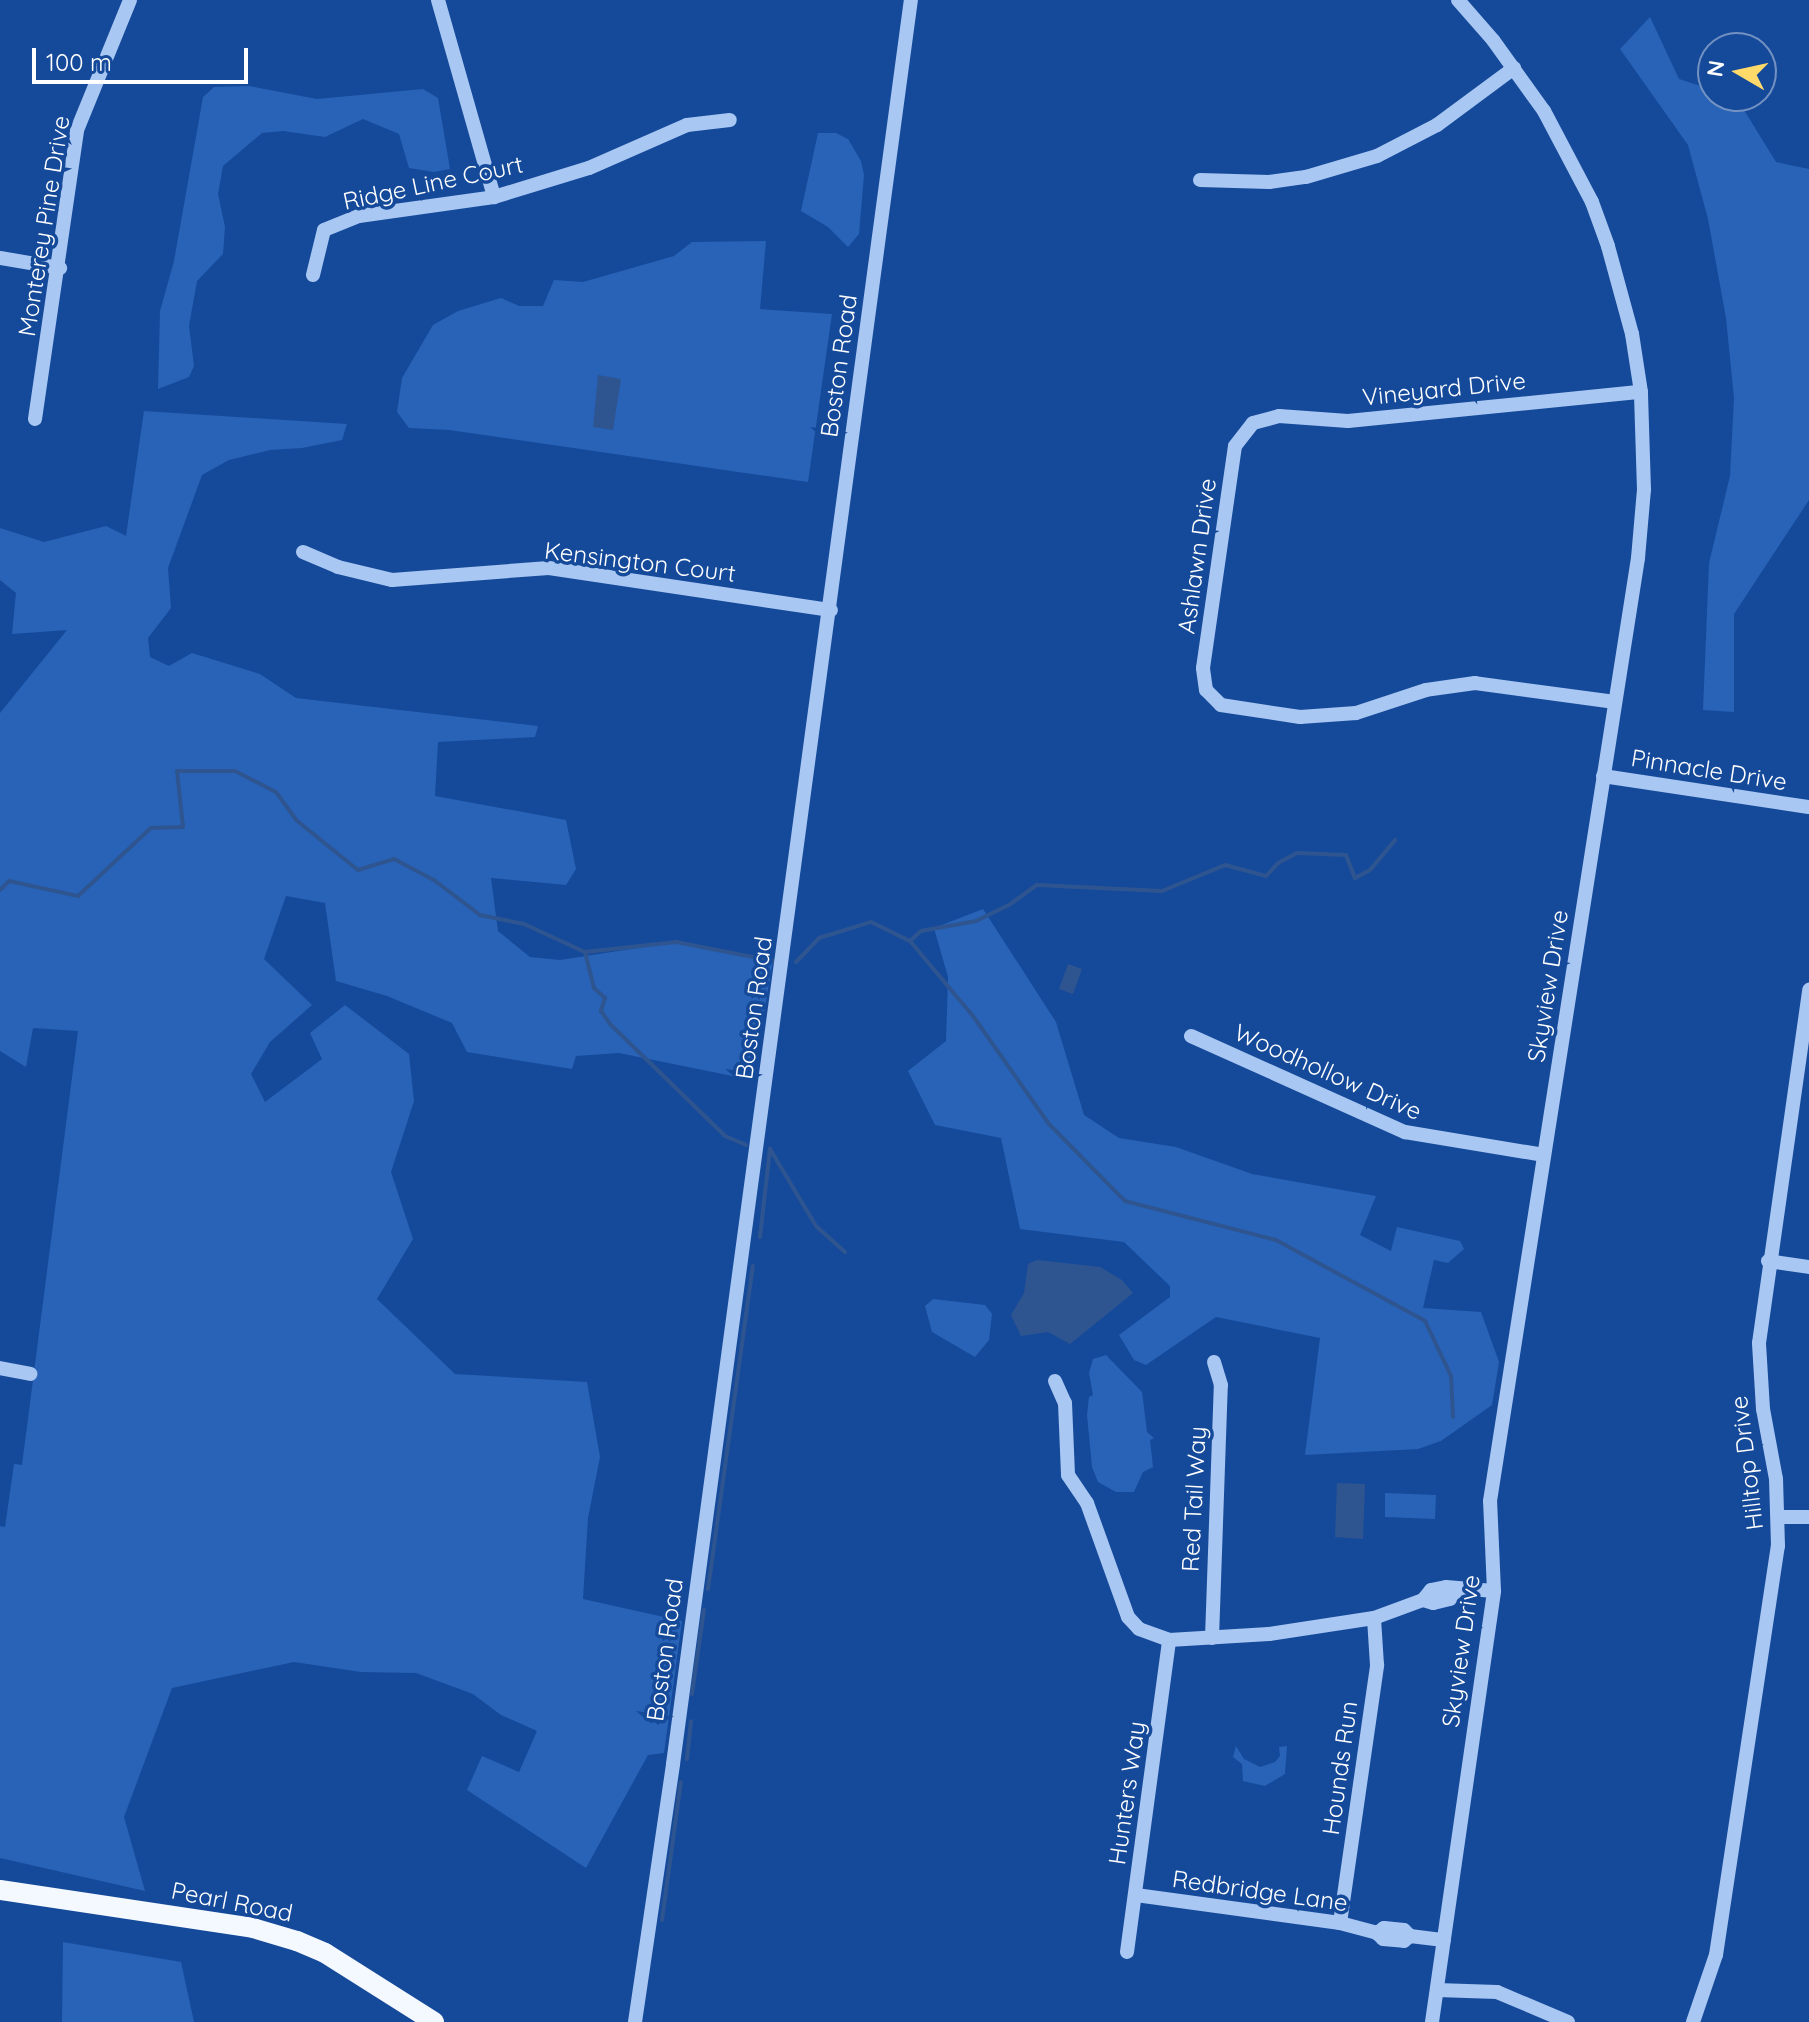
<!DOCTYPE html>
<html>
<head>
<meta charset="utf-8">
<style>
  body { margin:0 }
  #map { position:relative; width:1809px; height:2022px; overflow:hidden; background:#154a9a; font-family:Quicksand,sans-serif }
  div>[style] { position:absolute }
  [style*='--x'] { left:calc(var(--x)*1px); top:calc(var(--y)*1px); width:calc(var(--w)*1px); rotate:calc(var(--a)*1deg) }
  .green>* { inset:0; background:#2863b7 }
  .water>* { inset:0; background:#2f5590 }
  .stream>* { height:4px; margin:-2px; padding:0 2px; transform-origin:2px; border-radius:2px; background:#2f5590 }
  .minor>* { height:14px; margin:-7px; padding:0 7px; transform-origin:7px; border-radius:7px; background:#a9c7f3 }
  .major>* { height:20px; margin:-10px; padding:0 10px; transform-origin:10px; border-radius:10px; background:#f4f8ff }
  span { translate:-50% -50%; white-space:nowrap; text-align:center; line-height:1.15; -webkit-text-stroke:7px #154a9a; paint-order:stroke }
  .street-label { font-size:24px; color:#fff }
  .north { position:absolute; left:1697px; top:32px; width:80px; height:80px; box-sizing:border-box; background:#154a9a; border:2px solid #7392c2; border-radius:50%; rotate:279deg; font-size:22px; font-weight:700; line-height:32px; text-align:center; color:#fff }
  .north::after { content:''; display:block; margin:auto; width:28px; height:36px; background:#ffda6a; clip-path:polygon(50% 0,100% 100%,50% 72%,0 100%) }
  .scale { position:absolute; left:32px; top:48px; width:216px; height:36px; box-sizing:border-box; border:4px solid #fff; border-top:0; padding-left:10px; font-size:24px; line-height:28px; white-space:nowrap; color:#fff; -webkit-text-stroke:6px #154a9a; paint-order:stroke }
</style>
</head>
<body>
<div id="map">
  <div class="green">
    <i style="clip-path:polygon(1650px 17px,1679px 79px,1713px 90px,1713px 96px,1736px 97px,1776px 162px,1809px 169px,1809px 500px,1734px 614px,1734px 712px,1703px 710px,1709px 563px,1730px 476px,1734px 398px,1726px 318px,1708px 219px,1688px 145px,1620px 49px)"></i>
    <i style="clip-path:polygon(249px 86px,317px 99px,423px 89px,438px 98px,450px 169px,434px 172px,409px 168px,399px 134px,363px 119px,325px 137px,283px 131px,262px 133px,223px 166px,218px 194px,225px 227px,223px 254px,197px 281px,189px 326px,194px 366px,189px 377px,158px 389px,160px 311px,174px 261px,203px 97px,214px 87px)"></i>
    <i style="clip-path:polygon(818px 133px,836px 133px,848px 139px,861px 161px,864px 175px,859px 234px,848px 247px,828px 227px,801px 211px)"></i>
    <i style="clip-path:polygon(766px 241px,760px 309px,832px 314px,808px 482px,449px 430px,409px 428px,397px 412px,402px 378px,433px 325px,458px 311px,501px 298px,519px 306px,543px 306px,554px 280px,583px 282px,674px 256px,692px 242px)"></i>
    <i style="clip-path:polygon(144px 411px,347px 424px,342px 440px,302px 448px,270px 450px,229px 460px,202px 475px,168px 568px,171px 608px,148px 638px,150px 657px,169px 666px,192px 653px,260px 674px,296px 698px,538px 726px,535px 737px,438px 742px,435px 796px,566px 820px,576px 869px,566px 885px,491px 878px,498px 931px,530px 957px,560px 960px,676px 942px,773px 961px,752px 1080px,619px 1053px,576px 1056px,572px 1069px,467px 1052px,452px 1023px,387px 996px,336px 981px,325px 903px,286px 896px,264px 959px,312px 1005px,270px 1042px,251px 1074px,265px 1102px,322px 1059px,310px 1033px,345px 1005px,409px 1054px,414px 1101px,391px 1172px,413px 1239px,377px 1299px,455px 1374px,587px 1382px,600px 1457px,588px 1518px,583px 1599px,682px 1621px,664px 1753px,648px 1755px,586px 1868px,467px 1790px,482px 1756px,519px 1772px,537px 1731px,501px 1715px,473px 1694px,416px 1673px,361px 1672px,294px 1662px,172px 1688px,124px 1817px,145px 1891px,0 1858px,0 1526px,5px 1527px,14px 1464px,22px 1465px,78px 1031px,33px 1028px,26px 1067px,0 1051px,0 713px,67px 630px,12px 634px,16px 593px,0 580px,0 528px,44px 542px,106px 526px,126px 536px)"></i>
    <i style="clip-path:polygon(983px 909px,1056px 1022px,1084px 1115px,1119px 1138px,1176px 1147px,1252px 1174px,1376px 1196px,1360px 1235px,1391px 1251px,1397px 1227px,1460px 1241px,1464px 1249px,1448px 1263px,1434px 1260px,1423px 1308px,1481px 1312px,1499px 1362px,1492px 1405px,1441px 1441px,1418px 1449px,1305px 1455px,1320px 1338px,1216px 1317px,1146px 1365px,1134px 1360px,1119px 1335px,1170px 1297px,1170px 1286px,1124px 1242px,1020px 1229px,1001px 1138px,935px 1125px,908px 1071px,946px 1041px,948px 977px,934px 928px)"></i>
    <i style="clip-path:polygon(933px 1299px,985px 1305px,992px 1314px,989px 1340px,975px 1357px,932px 1332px,925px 1306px)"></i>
    <i style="clip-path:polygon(1106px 1355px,1142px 1392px,1147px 1432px,1154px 1438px,1150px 1440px,1153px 1467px,1143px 1472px,1134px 1492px,1116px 1492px,1098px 1482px,1092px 1467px,1087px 1415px,1089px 1397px,1093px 1395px,1089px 1373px,1093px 1359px)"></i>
    <i style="clip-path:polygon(1385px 1493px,1436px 1495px,1435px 1519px,1385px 1517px)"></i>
    <i style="clip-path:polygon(1236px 1746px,1244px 1759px,1260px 1767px,1275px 1762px,1280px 1756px,1279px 1747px,1287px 1746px,1285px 1774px,1265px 1786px,1243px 1781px,1242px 1764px,1233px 1757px)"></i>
    <i style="clip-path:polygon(63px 1942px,181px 1962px,194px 2022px,62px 2022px)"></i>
  </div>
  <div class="water">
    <i style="clip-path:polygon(598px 375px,621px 379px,613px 430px,593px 427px)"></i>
    <i style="clip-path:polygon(1068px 964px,1082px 969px,1073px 994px,1059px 989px)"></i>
    <i style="clip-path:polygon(1037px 1260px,1100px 1267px,1122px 1280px,1133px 1293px,1070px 1344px,1048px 1332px,1021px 1336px,1011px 1315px,1024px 1293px,1028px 1264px)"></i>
    <i style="clip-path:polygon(1337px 1483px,1365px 1484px,1363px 1539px,1335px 1537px)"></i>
  </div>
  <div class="stream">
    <i style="--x:0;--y:890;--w:13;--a:-45"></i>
    <i style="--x:9;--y:881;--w:71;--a:12.3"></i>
    <i style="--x:78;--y:896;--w:100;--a:-43"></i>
    <i style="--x:151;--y:828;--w:32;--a:-2"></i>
    <i style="--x:183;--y:827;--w:56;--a:-96.1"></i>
    <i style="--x:177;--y:771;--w:58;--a:0"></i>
    <i style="--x:235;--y:771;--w:46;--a:27.1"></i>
    <i style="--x:276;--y:792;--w:34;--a:54"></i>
    <i style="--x:296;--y:820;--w:80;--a:38.9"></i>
    <i style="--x:358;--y:870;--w:38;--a:-17"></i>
    <i style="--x:394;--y:859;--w:45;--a:27.7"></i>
    <i style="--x:434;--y:880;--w:58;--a:37.3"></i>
    <i style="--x:480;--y:915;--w:45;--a:11.6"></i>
    <i style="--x:524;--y:924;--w:67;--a:24.7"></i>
    <i style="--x:585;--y:952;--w:92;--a:-6.3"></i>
    <i style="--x:676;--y:942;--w:99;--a:11.1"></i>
    <i style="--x:911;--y:940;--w:13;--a:-42"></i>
    <i style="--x:921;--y:931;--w:56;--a:-10.3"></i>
    <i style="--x:976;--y:921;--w:37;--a:-26"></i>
    <i style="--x:1009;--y:905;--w:34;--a:-36"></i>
    <i style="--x:1037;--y:885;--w:125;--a:2.7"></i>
    <i style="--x:1162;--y:891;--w:68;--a:-22.4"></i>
    <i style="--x:1225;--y:865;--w:42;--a:15"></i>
    <i style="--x:1266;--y:876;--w:18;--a:-47"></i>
    <i style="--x:1278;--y:863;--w:21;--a:-28"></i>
    <i style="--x:1297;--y:853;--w:49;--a:2.3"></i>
    <i style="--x:1346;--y:855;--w:25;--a:69"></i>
    <i style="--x:1355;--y:878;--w:17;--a:-28"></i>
    <i style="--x:1370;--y:870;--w:39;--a:-50"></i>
    <i style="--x:585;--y:952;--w:37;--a:76"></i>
    <i style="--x:594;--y:988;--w:15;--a:42"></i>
    <i style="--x:605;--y:998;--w:14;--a:107"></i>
    <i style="--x:601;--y:1011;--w:16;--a:55"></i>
    <i style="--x:610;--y:1024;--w:161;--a:44.2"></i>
    <i style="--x:725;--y:1136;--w:23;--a:23"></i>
    <i style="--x:796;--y:962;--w:33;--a:-46"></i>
    <i style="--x:819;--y:938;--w:54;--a:-17.1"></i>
    <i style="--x:871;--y:922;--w:43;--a:26"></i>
    <i style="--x:910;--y:941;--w:98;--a:50"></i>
    <i style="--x:973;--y:1016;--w:132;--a:54.9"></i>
    <i style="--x:1049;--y:1124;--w:108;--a:45.4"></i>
    <i style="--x:1125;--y:1201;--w:156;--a:14.5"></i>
    <i style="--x:1276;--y:1240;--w:170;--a:28.5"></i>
    <i style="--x:1425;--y:1321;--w:61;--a:64.7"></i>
    <i style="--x:1451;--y:1376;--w:41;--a:87.2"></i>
    <i style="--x:770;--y:1149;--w:90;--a:59.1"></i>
    <i style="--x:816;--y:1226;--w:39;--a:42"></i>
    <i style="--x:760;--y:1237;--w:89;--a:-83.5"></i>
    <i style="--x:708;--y:1589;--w:326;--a:-82.1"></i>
    <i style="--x:692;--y:1694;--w:85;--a:-81.9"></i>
    <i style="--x:687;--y:1759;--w:38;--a:-84"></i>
    <i style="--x:662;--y:1920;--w:139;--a:-82.2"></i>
  </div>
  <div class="minor">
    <i style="--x:438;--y:0;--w:205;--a:74.1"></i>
    <i style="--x:1200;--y:180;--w:69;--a:1.7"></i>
    <i style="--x:1269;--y:182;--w:37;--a:-8"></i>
    <i style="--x:1306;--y:177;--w:74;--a:-16.5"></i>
    <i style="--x:1377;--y:156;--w:68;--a:-27.3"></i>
    <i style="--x:1437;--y:125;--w:96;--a:-36.5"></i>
    <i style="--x:0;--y:258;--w:61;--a:9.5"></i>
    <i style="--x:313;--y:275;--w:46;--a:-76.3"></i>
    <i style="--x:324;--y:230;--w:38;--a:-22"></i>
    <i style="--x:359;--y:216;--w:136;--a:-8"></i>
    <i style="--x:494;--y:197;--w:99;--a:-17"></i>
    <i style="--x:589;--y:168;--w:107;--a:-23.7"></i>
    <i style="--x:687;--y:125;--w:43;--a:-6.6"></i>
    <i style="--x:35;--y:419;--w:292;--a:-81.7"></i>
    <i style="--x:77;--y:130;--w:140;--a:-67.8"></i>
    <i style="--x:303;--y:552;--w:38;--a:23"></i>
    <i style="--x:338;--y:567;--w:56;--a:13.5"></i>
    <i style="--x:392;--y:580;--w:157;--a:-4.4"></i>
    <i style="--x:549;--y:568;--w:285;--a:8.5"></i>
    <i style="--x:1615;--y:702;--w:141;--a:-172.3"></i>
    <i style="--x:1475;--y:683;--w:49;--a:171.9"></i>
    <i style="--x:1426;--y:690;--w:74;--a:161.8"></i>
    <i style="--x:1356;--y:713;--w:56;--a:175.9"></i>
    <i style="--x:1300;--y:717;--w:80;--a:-171.4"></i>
    <i style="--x:1221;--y:705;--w:21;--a:-135"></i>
    <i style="--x:1206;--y:690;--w:22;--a:-98"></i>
    <i style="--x:1203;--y:668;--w:224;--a:-81.8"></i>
    <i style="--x:1235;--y:446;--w:29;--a:-52"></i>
    <i style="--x:1253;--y:423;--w:27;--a:-15"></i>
    <i style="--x:1279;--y:416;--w:69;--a:4.1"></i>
    <i style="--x:1348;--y:421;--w:294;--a:-5.7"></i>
    <i style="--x:1603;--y:776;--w:208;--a:8.6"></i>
    <i style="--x:1191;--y:1036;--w:235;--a:24.2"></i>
    <i style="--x:1405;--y:1132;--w:141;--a:9.4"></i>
    <i style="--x:1768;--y:1261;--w:41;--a:8.3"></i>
    <i style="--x:0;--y:1368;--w:31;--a:11"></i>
    <i style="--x:1055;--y:1381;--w:24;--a:66"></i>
    <i style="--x:1065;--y:1403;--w:72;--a:87.6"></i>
    <i style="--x:1068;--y:1475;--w:34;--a:56"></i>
    <i style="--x:1087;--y:1503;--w:121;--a:70.2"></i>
    <i style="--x:1128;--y:1617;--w:16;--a:47"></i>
    <i style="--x:1139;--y:1629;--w:32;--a:20"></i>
    <i style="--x:1169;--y:1640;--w:100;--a:-3.4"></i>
    <i style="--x:1269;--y:1634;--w:106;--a:-8.7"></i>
    <i style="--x:1374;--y:1618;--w:52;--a:-20.2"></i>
    <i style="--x:1779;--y:1517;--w:30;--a:0"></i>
    <i style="--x:1457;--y:1590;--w:11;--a:128"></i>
    <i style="--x:1450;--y:1599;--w:17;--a:167"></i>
    <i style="--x:1433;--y:1603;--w:10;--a:-163"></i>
    <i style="--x:1423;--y:1600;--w:13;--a:-51"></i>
    <i style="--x:1431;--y:1590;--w:15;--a:-11"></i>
    <i style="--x:1446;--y:1587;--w:48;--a:4.8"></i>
    <i style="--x:1212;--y:1638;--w:253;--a:-88"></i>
    <i style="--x:1221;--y:1385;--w:24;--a:-107"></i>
    <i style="--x:1136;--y:1895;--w:206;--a:7.8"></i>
    <i style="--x:1340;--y:1923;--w:38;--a:15"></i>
    <i style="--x:1340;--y:1923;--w:261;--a:-81.8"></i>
    <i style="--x:1377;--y:1665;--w:47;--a:-93.7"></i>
    <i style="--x:1410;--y:1936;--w:8;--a:-135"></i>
    <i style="--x:1404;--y:1930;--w:20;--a:-174"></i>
    <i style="--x:1384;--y:1928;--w:9;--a:144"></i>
    <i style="--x:1377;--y:1933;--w:8;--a:45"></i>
    <i style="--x:1383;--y:1939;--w:21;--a:5"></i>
    <i style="--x:1404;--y:1941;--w:8;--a:-40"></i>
    <i style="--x:1410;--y:1936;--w:34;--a:7"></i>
    <i style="--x:1127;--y:1952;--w:315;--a:-82.3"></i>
    <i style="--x:1437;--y:1990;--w:60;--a:1.9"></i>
    <i style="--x:1497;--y:1992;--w:77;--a:22.9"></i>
    <i style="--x:635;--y:2022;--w:261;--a:-81.6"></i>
    <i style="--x:673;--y:1764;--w:1780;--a:-82.32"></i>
    <i style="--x:1432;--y:2022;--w:435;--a:-81.8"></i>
    <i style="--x:1494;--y:1591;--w:90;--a:-92.5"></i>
    <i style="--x:1490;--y:1501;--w:955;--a:-81.08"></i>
    <i style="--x:1638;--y:558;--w:68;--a:-85"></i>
    <i style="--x:1644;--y:490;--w:98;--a:-91.8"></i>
    <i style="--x:1641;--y:392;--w:59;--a:-98.8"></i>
    <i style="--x:1632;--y:334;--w:91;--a:-105.3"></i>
    <i style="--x:1608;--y:246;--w:47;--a:-110"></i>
    <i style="--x:1592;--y:202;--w:103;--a:-117.8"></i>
    <i style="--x:1544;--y:111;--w:87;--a:-125.7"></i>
    <i style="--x:1493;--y:40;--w:53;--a:-131.2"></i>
    <i style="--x:1693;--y:2022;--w:71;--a:-71.1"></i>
    <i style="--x:1716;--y:1955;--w:414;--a:-81.4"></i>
    <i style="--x:1778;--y:1546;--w:67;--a:-91.7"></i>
    <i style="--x:1776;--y:1479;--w:71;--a:-100.5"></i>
    <i style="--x:1763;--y:1409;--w:66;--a:-93.5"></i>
    <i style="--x:1759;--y:1343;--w:357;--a:-81.9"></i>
  </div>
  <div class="major">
    <i style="--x:0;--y:1890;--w:256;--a:8.5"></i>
    <i style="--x:253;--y:1928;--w:46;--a:16.5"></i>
    <i style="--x:297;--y:1941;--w:30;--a:23"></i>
    <i style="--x:325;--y:1953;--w:129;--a:32.3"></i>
  </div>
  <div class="street-label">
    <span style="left:433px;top:183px;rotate:-12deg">Ridge Line Court</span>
    <span style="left:44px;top:226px;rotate:-81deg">Monterey Pine Drive</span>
    <span style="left:839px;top:366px;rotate:-82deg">Boston Road</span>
    <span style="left:1444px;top:389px;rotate:-6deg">Vineyard Drive</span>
    <span style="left:1197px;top:556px;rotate:-82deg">Ashlawn Drive</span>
    <span style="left:640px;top:562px;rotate:7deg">Kensington Court</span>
    <span style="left:1709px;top:770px;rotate:9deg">Pinnacle Drive</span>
    <span style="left:1548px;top:986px;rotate:-81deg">Skyview Drive</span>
    <span style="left:754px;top:1008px;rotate:-82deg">Boston Road</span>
    <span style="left:1328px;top:1072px;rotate:24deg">Woodhollow Drive</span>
    <span style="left:1747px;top:1463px;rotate:-97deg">Hilltop Drive</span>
    <span style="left:1194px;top:1499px;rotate:-87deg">Red Tail Way</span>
    <span style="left:665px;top:1650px;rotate:-82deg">Boston Road</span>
    <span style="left:1461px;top:1651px;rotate:-82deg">Skyview Drive</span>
    <span style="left:1340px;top:1768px;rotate:-82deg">Hounds Run</span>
    <span style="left:1127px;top:1793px;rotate:-82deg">Hunters Way</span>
    <span style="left:1260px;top:1891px;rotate:8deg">Redbridge Lane</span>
    <span style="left:232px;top:1902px;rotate:11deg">Pearl Road</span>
  </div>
  <div class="north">N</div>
  <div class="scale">100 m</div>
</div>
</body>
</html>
